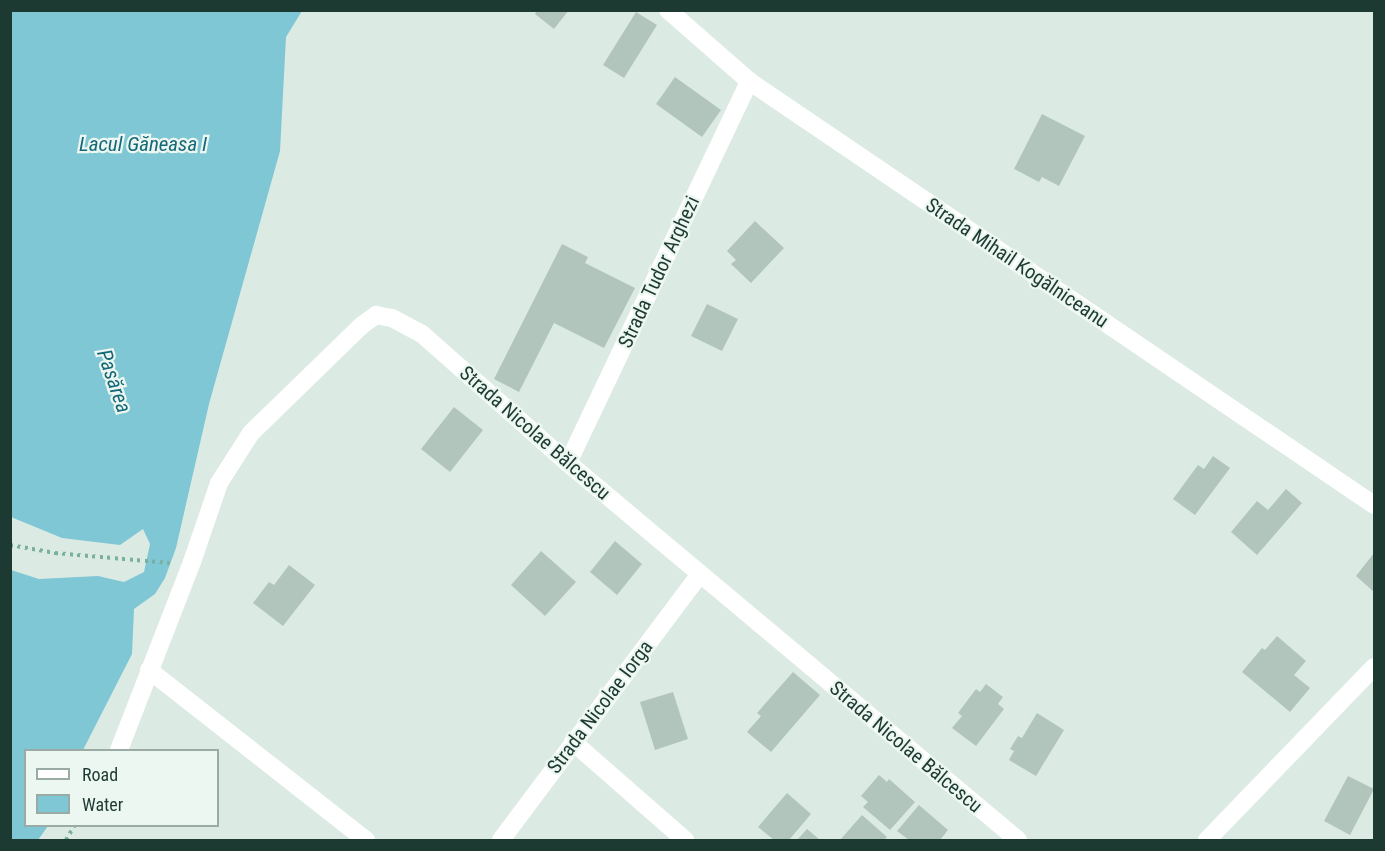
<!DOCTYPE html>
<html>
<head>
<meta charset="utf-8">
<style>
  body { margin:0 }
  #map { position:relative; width:1385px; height:851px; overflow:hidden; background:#dceae4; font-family:"Roboto Condensed",sans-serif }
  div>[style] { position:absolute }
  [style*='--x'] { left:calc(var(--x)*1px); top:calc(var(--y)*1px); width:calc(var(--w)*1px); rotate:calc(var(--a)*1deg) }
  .water>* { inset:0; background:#7fc7d4 }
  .building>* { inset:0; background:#b2c5bd }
  .path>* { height:4px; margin-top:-2px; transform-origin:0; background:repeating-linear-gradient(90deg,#7ab09f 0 3px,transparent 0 7.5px) }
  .minor>* { height:18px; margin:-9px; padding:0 9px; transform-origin:9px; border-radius:9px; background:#fff }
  span { translate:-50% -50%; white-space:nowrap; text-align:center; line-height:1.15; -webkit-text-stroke:4.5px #edf7f1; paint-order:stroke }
  .street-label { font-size:20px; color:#1d3a32 }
  .water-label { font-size:21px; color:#156878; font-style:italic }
  .frame { position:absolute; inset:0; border:12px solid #1d3a32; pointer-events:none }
  .legend { position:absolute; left:24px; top:749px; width:195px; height:78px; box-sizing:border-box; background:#edf7f1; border:2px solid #9aaba5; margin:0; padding:8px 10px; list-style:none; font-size:18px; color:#1d3a32 }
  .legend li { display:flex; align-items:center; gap:12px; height:30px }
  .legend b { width:30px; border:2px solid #9aaba5 }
</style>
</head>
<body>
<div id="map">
  <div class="water">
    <i style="clip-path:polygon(11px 10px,302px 11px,286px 37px,280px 151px,209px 404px,176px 548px,165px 578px,155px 594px,134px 609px,132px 654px,83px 750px,26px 750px,26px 826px,48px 826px,38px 840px,11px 840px,11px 570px,39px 579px,98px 576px,124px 582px,144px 572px,150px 544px,143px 529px,120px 545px,62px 538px,11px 517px)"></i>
  </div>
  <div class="building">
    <i style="clip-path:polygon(537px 10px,569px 10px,554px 29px,535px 14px)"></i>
    <i style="clip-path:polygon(636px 12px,657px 25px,624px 78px,603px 65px)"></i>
    <i style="clip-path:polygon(675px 77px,721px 110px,702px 137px,656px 104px)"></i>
    <i style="clip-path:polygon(1042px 114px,1085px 136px,1059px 186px,1042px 177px,1039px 182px,1014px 169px)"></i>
    <i style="clip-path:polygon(755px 221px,784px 248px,751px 283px,731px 264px,736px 260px,727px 251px)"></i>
    <i style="clip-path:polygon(562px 244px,588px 257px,585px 263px,635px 288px,604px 348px,554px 323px,519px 392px,494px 379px)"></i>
    <i style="clip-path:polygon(707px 304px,738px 319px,722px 351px,691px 336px)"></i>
    <i style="clip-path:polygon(454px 407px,483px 430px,450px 472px,421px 449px)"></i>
    <i style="clip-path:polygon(1213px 456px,1230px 468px,1195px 515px,1173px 499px,1198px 465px,1204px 469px)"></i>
    <i style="clip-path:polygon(1286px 489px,1302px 503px,1257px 555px,1231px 532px,1257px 501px,1268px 510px)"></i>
    <i style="clip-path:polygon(615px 541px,642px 564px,617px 595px,590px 572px)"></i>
    <i style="clip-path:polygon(541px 551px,576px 582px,545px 616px,511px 585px)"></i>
    <i style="clip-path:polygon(1374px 553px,1374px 592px,1356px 576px)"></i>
    <i style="clip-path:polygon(289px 565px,315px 585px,283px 626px,253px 603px,269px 582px,274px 585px)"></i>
    <i style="clip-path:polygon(1277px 636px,1306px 661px,1294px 675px,1310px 688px,1290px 712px,1242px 672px,1262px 648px,1265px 650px)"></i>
    <i style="clip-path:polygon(793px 672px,820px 695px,771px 752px,747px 732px,761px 716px,757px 713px)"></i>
    <i style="clip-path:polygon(986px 684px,1003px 697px,998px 704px,1004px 709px,976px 746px,952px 728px,962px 716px,958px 713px,976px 689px,980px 692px)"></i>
    <i style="clip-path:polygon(673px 692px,688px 739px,655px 750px,640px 702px)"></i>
    <i style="clip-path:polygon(1037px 713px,1064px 730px,1036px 776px,1009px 760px,1014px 751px,1010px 749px,1018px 736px,1022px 738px)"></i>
    <i style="clip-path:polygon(879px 775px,887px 782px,889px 779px,915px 802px,890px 830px,863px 807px,868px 802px,861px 796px)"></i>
    <i style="clip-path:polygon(1348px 776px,1374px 789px,1350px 835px,1324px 821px)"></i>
    <i style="clip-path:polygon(787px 793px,811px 814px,789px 840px,774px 840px,758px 827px)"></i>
    <i style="clip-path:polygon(919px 805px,948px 830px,940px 840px,909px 840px,897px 831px)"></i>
    <i style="clip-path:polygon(862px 815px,887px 837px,884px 840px,840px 840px)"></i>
    <i style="clip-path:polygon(807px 829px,820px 840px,797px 840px)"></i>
  </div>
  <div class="path">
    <i style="--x:10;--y:545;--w:46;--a:10.1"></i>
    <i style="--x:55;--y:553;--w:115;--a:5"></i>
    <i style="--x:66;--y:840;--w:16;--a:-60"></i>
  </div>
  <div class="minor">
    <i style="--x:668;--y:10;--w:108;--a:41.2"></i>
    <i style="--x:749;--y:81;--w:755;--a:34.15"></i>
    <i style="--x:568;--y:463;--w:423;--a:-64.6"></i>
    <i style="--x:149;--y:670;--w:276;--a:38.1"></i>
    <i style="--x:573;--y:742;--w:149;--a:41.2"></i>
    <i style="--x:119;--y:750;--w:202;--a:-68.8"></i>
    <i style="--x:192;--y:562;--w:83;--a:-71.1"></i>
    <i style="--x:219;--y:483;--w:59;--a:-57.4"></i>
    <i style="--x:251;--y:433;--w:153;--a:-44.2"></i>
    <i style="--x:361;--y:326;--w:19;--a:-36"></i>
    <i style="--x:376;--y:315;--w:16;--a:11"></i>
    <i style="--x:392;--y:318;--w:34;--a:28"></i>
    <i style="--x:422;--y:334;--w:195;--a:41.5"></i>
    <i style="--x:568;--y:463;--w:587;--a:39.96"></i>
    <i style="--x:501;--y:840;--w:332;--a:-53.2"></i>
    <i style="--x:1207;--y:840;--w:240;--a:-46"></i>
  </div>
  <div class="street-label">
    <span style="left:1017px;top:263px;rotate:34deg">Strada Mihail Kogălniceanu</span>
    <span style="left:659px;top:272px;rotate:-65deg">Strada Tudor Arghezi</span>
    <span style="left:535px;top:433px;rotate:41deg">Strada Nicolae Bălcescu</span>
    <span style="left:600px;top:707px;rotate:-53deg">Strada Nicolae Iorga</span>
    <span style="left:906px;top:747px;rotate:40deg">Strada Nicolae Bălcescu</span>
  </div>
  <div class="water-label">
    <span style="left:143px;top:144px">Lacul Găneasa I</span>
    <span style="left:114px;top:381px;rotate:71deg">Pasărea</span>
  </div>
  <div class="frame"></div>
  <ul class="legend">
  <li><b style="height:8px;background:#fff"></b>Road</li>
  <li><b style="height:16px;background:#7fc7d4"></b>Water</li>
  </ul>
</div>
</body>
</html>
